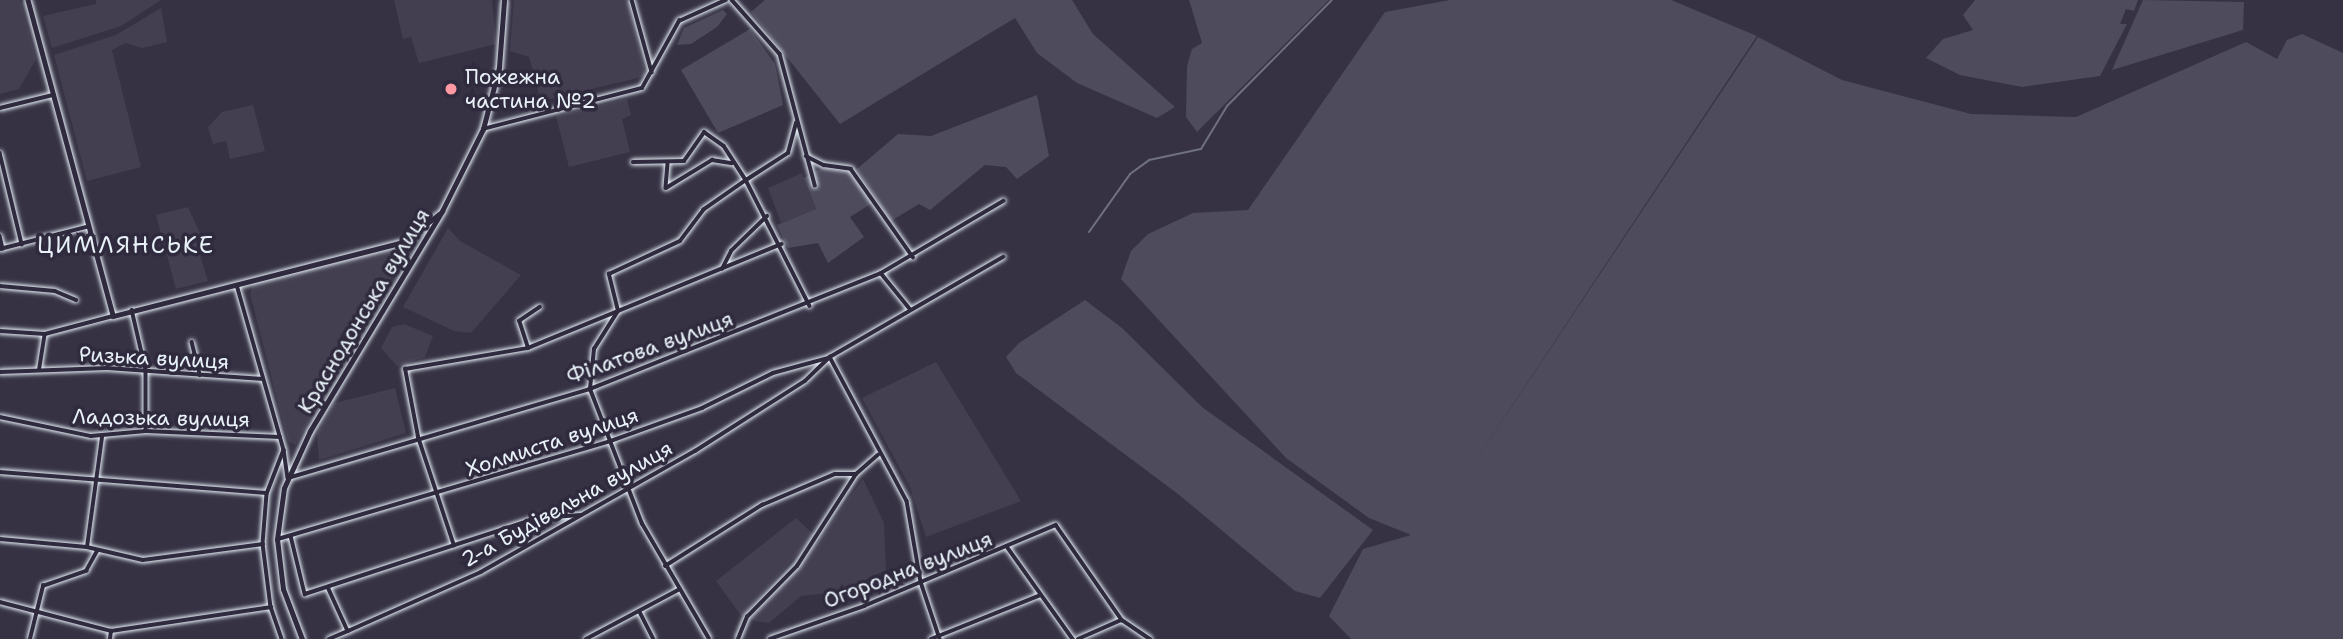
<!DOCTYPE html>
<html>
<head>
<meta charset="utf-8">
<style>
  body { margin:0 }
  #map { position:relative; width:2343px; height:639px; overflow:hidden; background:#363244; font-family:"Shantell Sans",sans-serif }
  div>[style] { position:absolute }
  [style*='--x'] { left:calc(var(--x)*1px); top:calc(var(--y)*1px); width:calc(var(--w)*1px); rotate:calc(var(--a)*1deg) }
  .built>* { inset:0; background:#433f51 }
  .green>* { inset:0; background:#4d4b5c }
  .stream>* { height:2px; margin:-1px; padding:0 1px; transform-origin:1px; border-radius:1px; background:#70717f }
  .roads { filter:drop-shadow(0 0 2px #e8f1f8) drop-shadow(0 0 2px #e8f1f8) }
  .minor>* { height:3.5px; margin:-1.75px; padding:0 1.75px; transform-origin:1.75px; border-radius:1.75px; background:#2f2a3d }
  .tertiary>* { height:4.5px; margin:-2.25px; padding:0 2.25px; transform-origin:2.25px; border-radius:2.25px; background:#2f2a3d }
  .primary>* { height:5px; margin:-2.5px; padding:0 2.5px; transform-origin:2.5px; border-radius:2.5px; background:#2f2a3d }
  .dots>* { width:19px; height:19px; translate:-50% -50%; box-sizing:border-box; border:4px solid #2f2a3d; border-radius:50% }
  span { translate:-50% -50%; white-space:nowrap; text-align:center; line-height:1.15; -webkit-text-stroke:7px #2f2a3d; paint-order:stroke }
  .poi-label { font-size:21px; color:#e8f1f8 }
  .left { translate:0 -50%; text-align:left }
  .street-label { font-size:21px; color:#e8f1f8 }
  .neighbourhood-label { font-size:23px; color:#e8f1f8; letter-spacing:2px }
</style>
</head>
<body>
<div id="map">
  <div class="built">
    <i style="clip-path:polygon(0 0,20px 0,36px 59px,19px 89px,0 94px)"></i>
    <i style="clip-path:polygon(96px 0,161px 0,121px 26px,52px 48px,43px 16px,96px 4px)"></i>
    <i style="clip-path:polygon(394px 0,492px 0,496px 44px,419px 63px,411px 37px,403px 39px)"></i>
    <i style="clip-path:polygon(514px 0,627px 0,646px 76px,541px 101px,529px 57px,510px 51px)"></i>
    <i style="clip-path:polygon(161px 8px,167px 42px,142px 48px,126px 43px,112px 50px,141px 167px,87px 181px,54px 55px,116px 35px)"></i>
    <i style="clip-path:polygon(627px 99px,631px 115px,622px 119px,630px 152px,569px 167px,556px 116px)"></i>
    <i style="clip-path:polygon(253px 105px,265px 151px,230px 159px,226px 141px,213px 144px,208px 127px,222px 112px)"></i>
    <i style="clip-path:polygon(802px 173px,816px 209px,781px 223px,768px 188px)"></i>
    <i style="clip-path:polygon(188px 207px,202px 238px,196px 242px,208px 281px,176px 289px,156px 215px)"></i>
    <i style="clip-path:polygon(448px 228px,460px 241px,521px 275px,471px 333px,454px 331px,403px 307px)"></i>
    <i style="clip-path:polygon(405px 246px,409px 248px,295px 445px,288px 441px,250px 294px,254px 282px)"></i>
    <i style="clip-path:polygon(404px 324px,433px 336px,425px 357px,397px 366px,381px 348px,392px 327px)"></i>
    <i style="clip-path:polygon(936px 362px,1021px 501px,926px 537px,910px 487px,862px 398px)"></i>
    <i style="clip-path:polygon(395px 388px,406px 433px,319px 460px,317px 434px,334px 403px)"></i>
    <i style="clip-path:polygon(863px 479px,884px 523px,886px 570px,839px 592px,801px 596px,769px 623px,754px 621px,751px 618px,802px 564px)"></i>
    <i style="clip-path:polygon(796px 518px,814px 535px,742px 617px,716px 581px)"></i>
  </div>
  <div class="green">
    <i style="clip-path:polygon(765px 0,1072px 0,1093px 34px,1175px 107px,1157px 118px,1077px 83px,1037px 53px,1015px 18px,840px 124px,751px 12px)"></i>
    <i style="clip-path:polygon(1189px 0,1329px 0,1197px 132px,1186px 117px,1187px 66px,1192px 49px,1202px 43px)"></i>
    <i style="clip-path:polygon(1450px 0,1671px 0,1757px 36px,1460px 484px,1758px 37px,1842px 80px,1971px 114px,2076px 117px,2246px 42px,2277px 59px,2287px 40px,2302px 34px,2343px 53px,2343px 639px,1351px 639px,1329px 616px,1363px 549px,1411px 535px,1369px 518px,1286px 458px,1121px 279px,1131px 251px,1148px 234px,1193px 213px,1248px 210px,1385px 12px)"></i>
    <i style="clip-path:polygon(1975px 0,2138px 0,2134px 11px,2126px 9px,2120px 24px,2127px 24px,2100px 76px,2022px 87px,1960px 75px,1926px 58px,1943px 39px,1973px 30px,1963px 15px)"></i>
    <i style="clip-path:polygon(2143px 0,2244px 2px,2243px 30px,2112px 70px)"></i>
    <i style="clip-path:polygon(723px 10px,727px 14px,717px 27px,691px 44px,677px 45px,684px 28px)"></i>
    <i style="clip-path:polygon(750px 29px,775px 64px,783px 105px,718px 133px,681px 70px)"></i>
    <i style="clip-path:polygon(1037px 95px,1049px 156px,1017px 179px,1006px 167px,985px 165px,930px 210px,919px 204px,891px 221px,857px 169px,898px 134px,931px 136px)"></i>
    <i style="clip-path:polygon(822px 168px,849px 172px,872px 203px,850px 217px,864px 237px,828px 263px,818px 243px,788px 248px,777px 225px,816px 209px,804px 178px)"></i>
    <i style="clip-path:polygon(1085px 300px,1122px 328px,1202px 407px,1373px 530px,1320px 598px,1295px 591px,1178px 494px,1016px 373px,1006px 357px,1019px 343px)"></i>
  </div>
  <div class="stream">
    <i style="--x:1089;--y:232;--w:71;--a:-54.7"></i>
    <i style="--x:1130;--y:174;--w:24;--a:-36"></i>
    <i style="--x:1149;--y:160;--w:53;--a:-11.9"></i>
    <i style="--x:1201;--y:149;--w:50;--a:-58.8"></i>
    <i style="--x:1227;--y:106;--w:149;--a:-45.3"></i>
  </div>
  <div class="roads">
    <div class="minor">
      <i style="--x:632;--y:0;--w:75;--a:74.5"></i>
      <i style="--x:732;--y:0;--w:72;--a:48.4"></i>
      <i style="--x:780;--y:54;--w:136;--a:75"></i>
      <i style="--x:0;--y:108;--w:55;--a:-13.8"></i>
      <i style="--x:483;--y:129;--w:164;--a:-14.5"></i>
      <i style="--x:642;--y:88;--w:77;--a:-61.1"></i>
      <i style="--x:679;--y:21;--w:51;--a:-24.1"></i>
      <i style="--x:0;--y:153;--w:94;--a:76.4"></i>
      <i style="--x:806;--y:156;--w:20;--a:27"></i>
      <i style="--x:824;--y:165;--w:27;--a:8"></i>
      <i style="--x:851;--y:169;--w:108;--a:54.8"></i>
      <i style="--x:633;--y:162;--w:51;--a:-1.1"></i>
      <i style="--x:684;--y:161;--w:35;--a:-55"></i>
      <i style="--x:704;--y:132;--w:24;--a:35"></i>
      <i style="--x:724;--y:146;--w:40;--a:57.1"></i>
      <i style="--x:746;--y:180;--w:50;--a:-32.7"></i>
      <i style="--x:788;--y:153;--w:31;--a:-75"></i>
      <i style="--x:668;--y:164;--w:24;--a:95"></i>
      <i style="--x:666;--y:188;--w:54;--a:-31.3"></i>
      <i style="--x:712;--y:160;--w:20;--a:9"></i>
      <i style="--x:0;--y:236;--w:13;--a:77"></i>
      <i style="--x:0;--y:249;--w:89;--a:-14.3"></i>
      <i style="--x:722;--y:269;--w:20;--a:-63"></i>
      <i style="--x:731;--y:251;--w:50;--a:-44.2"></i>
      <i style="--x:881;--y:273;--w:46;--a:51.1"></i>
      <i style="--x:237;--y:285;--w:172;--a:74.1"></i>
      <i style="--x:284;--y:450;--w:47;--a:111.1"></i>
      <i style="--x:267;--y:494;--w:50;--a:94.6"></i>
      <i style="--x:263;--y:544;--w:64;--a:82.8"></i>
      <i style="--x:271;--y:607;--w:34;--a:71"></i>
      <i style="--x:0;--y:286;--w:55;--a:5.2"></i>
      <i style="--x:55;--y:291;--w:23;--a:23"></i>
      <i style="--x:132;--y:310;--w:62;--a:76.9"></i>
      <i style="--x:146;--y:370;--w:61;--a:90"></i>
      <i style="--x:0;--y:331;--w:45;--a:3.8"></i>
      <i style="--x:45;--y:334;--w:70;--a:-14.8"></i>
      <i style="--x:192;--y:342;--w:34;--a:76"></i>
      <i style="--x:528;--y:348;--w:28;--a:-108"></i>
      <i style="--x:519;--y:321;--w:25;--a:-34"></i>
      <i style="--x:830;--y:357;--w:163;--a:61.9"></i>
      <i style="--x:907;--y:501;--w:82;--a:80.2"></i>
      <i style="--x:921;--y:582;--w:60;--a:71.6"></i>
      <i style="--x:39;--y:370;--w:36;--a:-81"></i>
      <i style="--x:0;--y:372;--w:107;--a:-2.1"></i>
      <i style="--x:107;--y:368;--w:156;--a:4"></i>
      <i style="--x:0;--y:417;--w:93;--a:11.8"></i>
      <i style="--x:91;--y:436;--w:55;--a:-5.2"></i>
      <i style="--x:146;--y:431;--w:134;--a:2.6"></i>
      <i style="--x:284;--y:450;--w:28;--a:82"></i>
      <i style="--x:288;--y:478;--w:315;--a:-16.4"></i>
      <i style="--x:590;--y:389;--w:313;--a:-21.7"></i>
      <i style="--x:881;--y:273;--w:142;--a:-30.5"></i>
      <i style="--x:0;--y:472;--w:267;--a:4.5"></i>
      <i style="--x:291;--y:536;--w:60;--a:76.4"></i>
      <i style="--x:305;--y:594;--w:245;--a:-18.1"></i>
      <i style="--x:538;--y:518;--w:43;--a:-4"></i>
      <i style="--x:0;--y:539;--w:87;--a:5.3"></i>
      <i style="--x:87;--y:547;--w:57;--a:13.1"></i>
      <i style="--x:143;--y:560;--w:121;--a:-7.6"></i>
      <i style="--x:278;--y:539;--w:347;--a:-16.4"></i>
      <i style="--x:611;--y:441;--w:97;--a:-19.9"></i>
      <i style="--x:702;--y:408;--w:79;--a:-26.2"></i>
      <i style="--x:773;--y:373;--w:57;--a:-15.3"></i>
      <i style="--x:454;--y:546;--w:115;--a:-108.3"></i>
      <i style="--x:418;--y:437;--w:69;--a:-100.8"></i>
      <i style="--x:405;--y:369;--w:125;--a:-9.7"></i>
      <i style="--x:528;--y:348;--w:274;--a:-22.3"></i>
      <i style="--x:87;--y:547;--w:111;--a:-82.2"></i>
      <i style="--x:1008;--y:548;--w:112;--a:54.5"></i>
      <i style="--x:665;--y:566;--w:115;--a:-32.2"></i>
      <i style="--x:762;--y:505;--w:79;--a:-23"></i>
      <i style="--x:835;--y:474;--w:21;--a:0"></i>
      <i style="--x:328;--y:587;--w:48;--a:65.6"></i>
      <i style="--x:348;--y:631;--w:145;--a:-23.9"></i>
      <i style="--x:481;--y:572;--w:246;--a:-29.5"></i>
      <i style="--x:695;--y:451;--w:130;--a:-32.5"></i>
      <i style="--x:805;--y:381;--w:35;--a:-44"></i>
      <i style="--x:830;--y:357;--w:200;--a:-30"></i>
      <i style="--x:0;--y:602;--w:115;--a:14.6"></i>
      <i style="--x:111;--y:631;--w:162;--a:-8.5"></i>
      <i style="--x:640;--y:612;--w:30;--a:63"></i>
      <i style="--x:30;--y:639;--w:55;--a:-76.2"></i>
      <i style="--x:43;--y:586;--w:46;--a:-19.2"></i>
      <i style="--x:86;--y:571;--w:23;--a:-61"></i>
      <i style="--x:110;--y:639;--w:8;--a:-83"></i>
      <i style="--x:329;--y:639;--w:21;--a:-23"></i>
      <i style="--x:586;--y:639;--w:106;--a:-28"></i>
      <i style="--x:709;--y:639;--w:133;--a:-120.2"></i>
      <i style="--x:642;--y:524;--w:145;--a:-111.1"></i>
      <i style="--x:590;--y:389;--w:40;--a:-84.3"></i>
      <i style="--x:594;--y:349;--w:45;--a:-57.7"></i>
      <i style="--x:618;--y:311;--w:38;--a:-104"></i>
      <i style="--x:609;--y:274;--w:78;--a:-24.9"></i>
      <i style="--x:680;--y:241;--w:39;--a:-53"></i>
      <i style="--x:703;--y:210;--w:52;--a:-34.9"></i>
      <i style="--x:746;--y:180;--w:141;--a:63.1"></i>
      <i style="--x:738;--y:639;--w:24;--a:-68"></i>
      <i style="--x:747;--y:617;--w:71;--a:-45.6"></i>
      <i style="--x:797;--y:566;--w:109;--a:-57.3"></i>
      <i style="--x:856;--y:474;--w:29;--a:-41"></i>
      <i style="--x:770;--y:639;--w:100;--a:-19.3"></i>
      <i style="--x:864;--y:606;--w:208;--a:-22.9"></i>
      <i style="--x:1056;--y:525;--w:116;--a:55.2"></i>
      <i style="--x:1122;--y:620;--w:34;--a:34"></i>
      <i style="--x:931;--y:639;--w:118;--a:-21.8"></i>
      <i style="--x:1078;--y:639;--w:47;--a:-23.8"></i>
    </div>
    <div class="tertiary">
      <i style="--x:28;--y:0;--w:327;--a:74.9"></i>
      <i style="--x:113;--y:316;--w:300;--a:-14.3"></i>
      <i style="--x:404;--y:242;--w:45;--a:-38.7"></i>
    </div>
    <div class="primary">
      <i style="--x:302;--y:639;--w:53;--a:-110.8"></i>
      <i style="--x:283;--y:589;--w:50;--a:-96.8"></i>
      <i style="--x:277;--y:539;--w:51;--a:-82.2"></i>
      <i style="--x:284;--y:488;--w:63;--a:-65.5"></i>
      <i style="--x:310;--y:431;--w:257;--a:-59"></i>
      <i style="--x:442;--y:211;--w:92;--a:-63.4"></i>
      <i style="--x:483;--y:129;--w:64;--a:-75.5"></i>
      <i style="--x:499;--y:67;--w:67;--a:-85.7"></i>
    </div>
  </div>
  <div class="dots">
    <i style="left:451px;top:89px;background:#ff9aa2"></i>
  </div>
  <div class="poi-label">
    <span class="left" style="left:465px;top:89px">Пожежна<br>частина №2</span>
  </div>
  <div class="street-label">
    <span style="left:364px;top:311px;rotate:-59deg">Краснодонська вулиця</span>
    <span style="left:650px;top:348px;rotate:-20deg">Філатова вулиця</span>
    <span style="left:154px;top:358px;rotate:3deg">Ризька вулиця</span>
    <span style="left:161px;top:418px;rotate:1deg">Ладозька вулиця</span>
    <span style="left:552px;top:442px;rotate:-18deg">Холмиста вулиця</span>
    <span style="left:567px;top:504px;rotate:-29deg">2-а Будівельна вулиця</span>
    <span style="left:908px;top:570px;rotate:-21deg">Огородна вулиця</span>
  </div>
  <div class="neighbourhood-label">
    <span style="left:126px;top:245px">ЦИМЛЯНСЬКЕ</span>
  </div>
</div>
</body>
</html>
